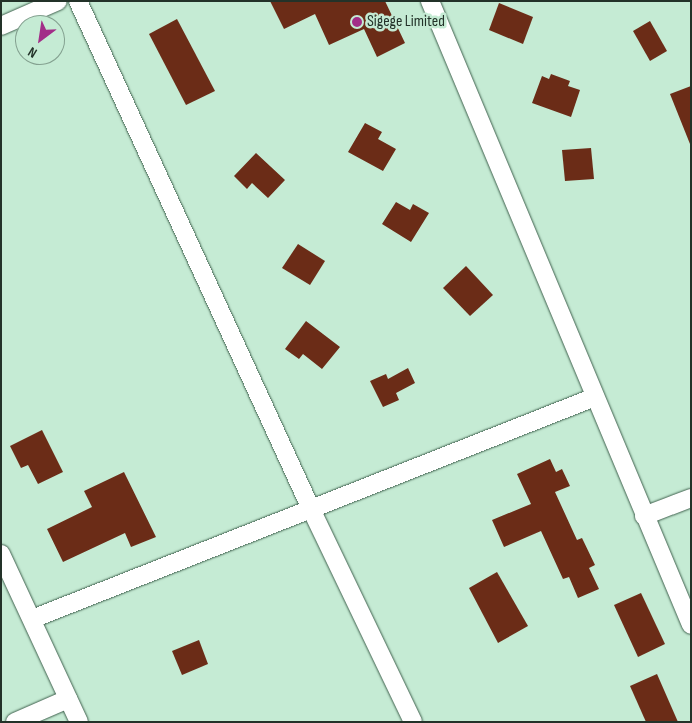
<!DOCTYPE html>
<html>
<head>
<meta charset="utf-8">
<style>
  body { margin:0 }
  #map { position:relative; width:692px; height:723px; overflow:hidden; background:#c5ebd4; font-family:"Sofia Sans Condensed",sans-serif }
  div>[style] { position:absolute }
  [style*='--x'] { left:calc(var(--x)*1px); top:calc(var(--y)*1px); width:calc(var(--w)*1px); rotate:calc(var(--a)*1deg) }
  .building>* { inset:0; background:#6b2c17 }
  .roads { filter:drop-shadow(0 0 1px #40614e) drop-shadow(0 0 1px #40614e) }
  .minor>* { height:18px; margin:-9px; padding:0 9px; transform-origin:9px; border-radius:9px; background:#fff }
  .dots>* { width:14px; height:14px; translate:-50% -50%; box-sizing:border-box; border:2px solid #c5ebd4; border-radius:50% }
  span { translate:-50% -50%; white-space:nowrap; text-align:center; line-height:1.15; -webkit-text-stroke:5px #c5ebd4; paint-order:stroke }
  .poi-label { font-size:16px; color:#233229 }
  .left { translate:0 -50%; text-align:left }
  .frame { position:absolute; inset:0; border:2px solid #233229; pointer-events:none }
  .north { position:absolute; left:15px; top:15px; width:50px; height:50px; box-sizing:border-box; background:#c5ebd4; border:1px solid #84a190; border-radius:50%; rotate:211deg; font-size:14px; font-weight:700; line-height:20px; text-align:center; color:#233229 }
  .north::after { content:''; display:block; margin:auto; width:18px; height:22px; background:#a22e88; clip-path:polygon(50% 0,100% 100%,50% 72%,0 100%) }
</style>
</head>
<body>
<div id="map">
  <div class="building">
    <i style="clip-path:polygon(270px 1px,385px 1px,405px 43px,377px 57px,364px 29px,329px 45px,315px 14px,284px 29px)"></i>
    <i style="clip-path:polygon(499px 3px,533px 17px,523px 44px,489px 30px)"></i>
    <i style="clip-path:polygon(177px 19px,215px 91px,186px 105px,149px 34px)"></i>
    <i style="clip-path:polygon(650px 21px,667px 51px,650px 61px,633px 31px)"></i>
    <i style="clip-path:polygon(551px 74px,570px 81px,568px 86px,580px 90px,571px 117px,532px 103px,542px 76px,549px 79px)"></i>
    <i style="clip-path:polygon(691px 86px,691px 143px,690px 144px,670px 94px)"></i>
    <i style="clip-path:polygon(365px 123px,382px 132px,378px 139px,396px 149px,383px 171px,348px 152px)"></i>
    <i style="clip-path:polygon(591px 148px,594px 179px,565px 181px,562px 150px)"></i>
    <i style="clip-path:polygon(256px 153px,285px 180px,268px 198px,252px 183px,247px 189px,234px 176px)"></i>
    <i style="clip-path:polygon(396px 202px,410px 210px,413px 204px,429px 213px,411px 242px,382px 224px)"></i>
    <i style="clip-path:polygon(298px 244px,325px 261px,310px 285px,282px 268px)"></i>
    <i style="clip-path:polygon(466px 266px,493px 295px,470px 316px,443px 288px)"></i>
    <i style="clip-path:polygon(306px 321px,340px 347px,322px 369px,303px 354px,299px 359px,285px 349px)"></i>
    <i style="clip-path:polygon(408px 368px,415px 383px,396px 393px,399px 400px,383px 407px,370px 381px,386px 374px,388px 379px)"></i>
    <i style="clip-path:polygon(42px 430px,63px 472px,38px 484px,28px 465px,21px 468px,10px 446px)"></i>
    <i style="clip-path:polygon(550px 459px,556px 472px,562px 469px,570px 486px,555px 492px,577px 540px,582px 538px,595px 565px,589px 568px,599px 589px,578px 598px,569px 577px,563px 579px,541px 531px,504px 547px,492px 520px,531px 504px,517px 474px)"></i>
    <i style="clip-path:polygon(124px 472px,156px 537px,131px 547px,125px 533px,63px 562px,47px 529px,92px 507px,84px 491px)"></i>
    <i style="clip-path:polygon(497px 572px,528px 626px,498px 643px,469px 588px)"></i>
    <i style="clip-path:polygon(641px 593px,665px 644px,638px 657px,614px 605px)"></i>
    <i style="clip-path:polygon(199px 640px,208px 664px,182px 675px,172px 651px)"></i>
    <i style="clip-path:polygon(657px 674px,678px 722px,646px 722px,630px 686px)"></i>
  </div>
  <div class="roads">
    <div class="minor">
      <i style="--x:78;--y:1;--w:559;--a:65.36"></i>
      <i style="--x:311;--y:509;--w:236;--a:64.4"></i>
      <i style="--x:430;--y:1;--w:676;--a:67.3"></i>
      <i style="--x:1;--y:26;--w:62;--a:-23.7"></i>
      <i style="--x:644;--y:516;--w:50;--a:-21"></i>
      <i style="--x:1;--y:554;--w:185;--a:65.1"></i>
      <i style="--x:32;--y:619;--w:605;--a:-21.52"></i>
      <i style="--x:15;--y:722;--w:58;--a:-23.5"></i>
    </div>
  </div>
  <div class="dots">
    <i style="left:357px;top:22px;background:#a22e88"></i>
  </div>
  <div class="poi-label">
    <span class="left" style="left:367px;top:22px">Sigege Limited</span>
  </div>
  <div class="frame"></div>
  <div class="north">N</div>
</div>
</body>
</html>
